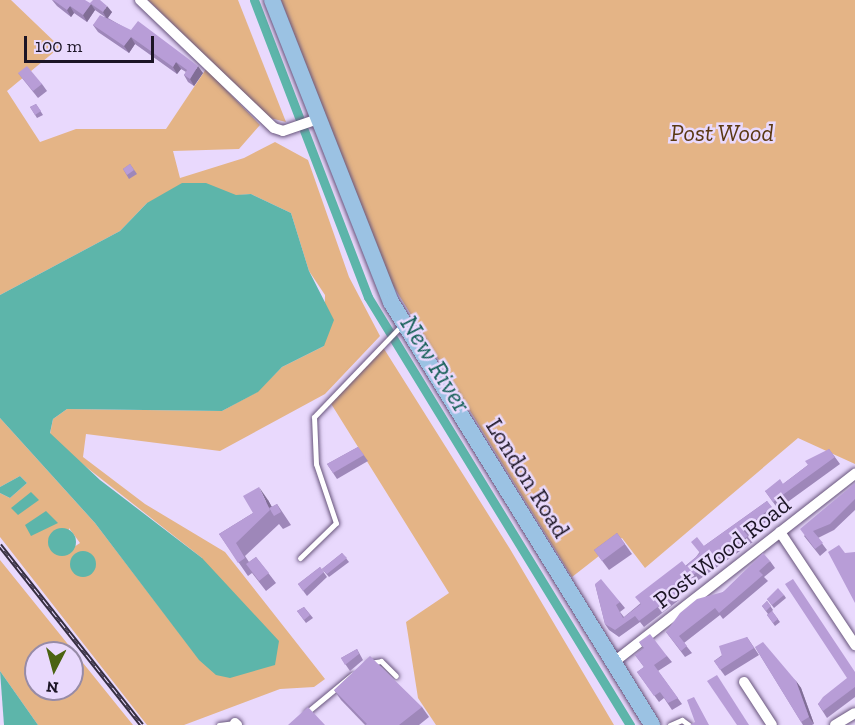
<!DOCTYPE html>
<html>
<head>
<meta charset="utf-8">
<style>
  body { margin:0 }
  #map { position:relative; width:855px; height:725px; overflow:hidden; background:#e9d9fd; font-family:"Zilla Slab",serif }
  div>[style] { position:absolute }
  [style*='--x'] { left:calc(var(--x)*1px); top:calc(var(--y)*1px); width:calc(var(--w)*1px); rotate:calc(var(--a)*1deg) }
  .green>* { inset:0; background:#e4b486 }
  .water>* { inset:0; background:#5db5aa }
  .round { border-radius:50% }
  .canal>* { height:9px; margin:-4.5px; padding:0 4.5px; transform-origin:4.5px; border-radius:4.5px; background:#5db5aa }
  .roads { filter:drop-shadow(0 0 2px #67547b) drop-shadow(0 0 2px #67547b) }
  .service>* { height:5px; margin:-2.5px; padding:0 2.5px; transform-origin:2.5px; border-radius:2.5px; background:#fff }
  .minor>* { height:10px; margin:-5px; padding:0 5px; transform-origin:5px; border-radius:5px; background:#fff }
  .primary>* { height:16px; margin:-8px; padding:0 8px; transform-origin:8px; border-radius:8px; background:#9bc2e3 }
  .rail>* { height:4.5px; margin-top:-2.25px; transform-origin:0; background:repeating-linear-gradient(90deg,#e9d9fd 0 7px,#362e41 0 14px); box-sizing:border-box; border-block:2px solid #362e41 }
  .wall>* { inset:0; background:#9e87b9 }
  .shaded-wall>* { inset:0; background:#816e96 }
  .building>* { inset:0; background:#b89dd7 }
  span { translate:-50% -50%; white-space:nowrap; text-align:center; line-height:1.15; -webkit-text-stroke:5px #e9d9fd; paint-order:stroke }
  .park-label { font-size:24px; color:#5a3813; font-style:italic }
  .street-label { font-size:24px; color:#1c1525 }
  .water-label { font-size:26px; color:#18615a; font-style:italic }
  .north { position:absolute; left:24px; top:641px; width:60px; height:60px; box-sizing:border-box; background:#e9d9fd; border:2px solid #978ba7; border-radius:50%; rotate:186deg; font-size:16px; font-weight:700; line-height:24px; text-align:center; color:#1c1525 }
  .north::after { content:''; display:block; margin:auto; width:21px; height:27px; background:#4b6312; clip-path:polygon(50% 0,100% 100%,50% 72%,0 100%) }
  .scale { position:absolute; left:24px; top:36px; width:130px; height:27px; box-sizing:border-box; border:3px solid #1c1525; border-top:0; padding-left:8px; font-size:18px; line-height:21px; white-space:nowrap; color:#1c1525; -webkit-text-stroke:4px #e9d9fd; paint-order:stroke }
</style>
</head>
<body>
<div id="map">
  <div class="green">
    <i style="clip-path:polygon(evenodd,0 0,11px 0,60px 47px,7px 91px,40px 142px,76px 129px,166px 129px,206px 69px,260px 125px,239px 149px,173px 151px,180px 178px,244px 158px,275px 142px,308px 160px,349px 277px,380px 336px,325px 394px,220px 451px,86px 434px,83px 457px,145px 504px,225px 552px,325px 679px,314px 687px,280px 689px,184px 725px,147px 725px,0 537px,0 493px,10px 498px,27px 483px,20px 476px,0 487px,0 418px,95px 523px,199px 659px,202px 558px,62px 448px,50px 434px,53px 419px,67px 409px,222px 411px,257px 392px,282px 367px,324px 346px,325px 295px,309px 271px,291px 213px,251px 194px,147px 203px,120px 231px,0 295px,0 0,69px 528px,80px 543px,68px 551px,69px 528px)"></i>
    <i style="clip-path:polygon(148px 0,238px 0,286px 122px,270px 118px)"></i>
    <i style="clip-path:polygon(281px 0,855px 0,855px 464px,798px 438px,645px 568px,622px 538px,572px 577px,386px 274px)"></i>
    <i style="clip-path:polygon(381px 344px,510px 549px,614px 725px,436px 725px,418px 698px,406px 622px,449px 593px,330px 402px)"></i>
    <i style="clip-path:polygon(evenodd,0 560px,133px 725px,38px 725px,0 671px,0 560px,36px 653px,72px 653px,72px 689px,36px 689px,36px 653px)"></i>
  </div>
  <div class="water">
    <i style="clip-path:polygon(182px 183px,206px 183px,236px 195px,251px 194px,291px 213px,309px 271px,334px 320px,324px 346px,282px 367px,258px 392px,222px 411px,67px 409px,53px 419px,50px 433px,100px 480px,202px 558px,279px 641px,275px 665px,230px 678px,216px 675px,199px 660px,95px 523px,0 418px,0 295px,120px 231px,147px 203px)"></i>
    <i style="clip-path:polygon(20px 476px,27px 483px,10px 498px,0 493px,0 487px)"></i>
    <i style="clip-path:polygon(31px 492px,39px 500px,18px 515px,11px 508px)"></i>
    <i style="clip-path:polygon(46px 511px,58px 523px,31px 536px,25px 525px)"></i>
    <i class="round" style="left:48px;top:528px;width:28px;height:28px"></i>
    <i class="round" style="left:70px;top:551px;width:26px;height:26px"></i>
    <i style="clip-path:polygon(0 671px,38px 725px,4px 725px)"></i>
  </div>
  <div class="canal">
    <i style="--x:254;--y:0;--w:318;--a:69"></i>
    <i style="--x:368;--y:297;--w:502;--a:58.53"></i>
  </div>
  <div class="roads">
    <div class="service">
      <i style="--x:300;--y:558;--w:50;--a:-44.2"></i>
      <i style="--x:336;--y:523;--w:62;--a:-108.7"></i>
      <i style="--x:316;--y:464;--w:47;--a:-92.4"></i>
      <i style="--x:314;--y:417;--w:127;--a:-46.3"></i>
      <i style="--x:369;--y:663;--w:12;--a:-9"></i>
      <i style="--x:381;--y:661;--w:21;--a:45"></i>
      <i style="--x:306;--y:713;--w:60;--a:-39.6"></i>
      <i style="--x:219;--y:725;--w:16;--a:-7"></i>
      <i style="--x:670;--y:725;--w:13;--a:-23"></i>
      <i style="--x:682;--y:720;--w:9;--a:36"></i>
    </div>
    <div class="minor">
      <i style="--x:140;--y:0;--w:185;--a:43.7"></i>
      <i style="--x:274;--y:128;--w:9;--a:18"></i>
      <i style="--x:283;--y:131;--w:37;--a:-19"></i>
      <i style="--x:780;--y:532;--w:136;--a:56.4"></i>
      <i style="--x:614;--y:662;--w:306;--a:-38"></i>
      <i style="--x:744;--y:682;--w:51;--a:56.9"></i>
      <i style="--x:235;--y:723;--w:3;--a:45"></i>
      <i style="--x:835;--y:725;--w:23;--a:-31"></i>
    </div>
    <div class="primary">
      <i style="--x:272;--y:0;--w:325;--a:68.5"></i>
      <i style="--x:391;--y:302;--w:497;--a:58.3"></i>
    </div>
  </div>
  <div class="rail">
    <i style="--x:0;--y:545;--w:229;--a:51.7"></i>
  </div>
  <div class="wall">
    <i style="clip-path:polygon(52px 0,90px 3px,112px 12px,108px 18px,203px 73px,194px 86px,188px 82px,184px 75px,186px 72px,181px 69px,177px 74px,135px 44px,129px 53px,98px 32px,93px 25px,105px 17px,95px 10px,87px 22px,74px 13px,71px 17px,57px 6px)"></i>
    <i style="clip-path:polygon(18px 73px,42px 84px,47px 91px,38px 98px)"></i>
    <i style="clip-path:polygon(36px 104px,43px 115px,37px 118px,30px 107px)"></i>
    <i style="clip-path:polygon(130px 164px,137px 174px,129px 179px,123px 169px)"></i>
    <i style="clip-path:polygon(358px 447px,368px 461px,337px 479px,327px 464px)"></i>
    <i style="clip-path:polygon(829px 449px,840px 464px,778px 509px,765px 491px,783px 484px)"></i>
    <i style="clip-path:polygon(855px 483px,855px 510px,834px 530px,818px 538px,827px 550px,820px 556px,804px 536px)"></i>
    <i style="clip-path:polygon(268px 500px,272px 507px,277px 504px,291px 525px,283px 529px,279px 524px,245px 556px,249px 562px,256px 557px,276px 583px,266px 591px,252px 573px,248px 576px,219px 534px,253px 513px)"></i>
    <i style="clip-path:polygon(767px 501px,776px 514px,748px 536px,753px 542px,677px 595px,679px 600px,644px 627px,640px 622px,619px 637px,609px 630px,605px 624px,595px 584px,620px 602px,625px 608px,620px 612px,624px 617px,696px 557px,704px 546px)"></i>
    <i style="clip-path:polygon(617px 533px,632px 554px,609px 570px,594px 550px)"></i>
    <i style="clip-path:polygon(342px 553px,349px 562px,329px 577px,322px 569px)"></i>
    <i style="clip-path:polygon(770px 561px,775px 568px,764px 577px,768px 581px,723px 619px,720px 615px,684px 643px,692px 653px,685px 657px,666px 632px,723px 592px)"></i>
    <i style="clip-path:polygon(320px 567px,327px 577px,307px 596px,298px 584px)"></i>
    <i style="clip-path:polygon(784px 595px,786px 598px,774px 608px,767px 599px)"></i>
    <i style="clip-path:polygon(767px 601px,773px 610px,772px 611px,780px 622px,775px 626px,767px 615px,768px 614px,762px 606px)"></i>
    <i style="clip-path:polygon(304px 607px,313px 618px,306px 623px,297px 611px)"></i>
    <i style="clip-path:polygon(747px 637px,759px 655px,725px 676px,714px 661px)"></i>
    <i style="clip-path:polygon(639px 642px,667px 656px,672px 662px,658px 671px,682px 704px,672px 710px,664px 698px,659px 702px,637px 672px,644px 667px,635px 655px,643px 648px)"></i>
    <i style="clip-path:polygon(755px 647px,796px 681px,801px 688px,814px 724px,812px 725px,803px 725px)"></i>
    <i style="clip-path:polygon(357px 649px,363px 660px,350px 671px,341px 658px)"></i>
    <i style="clip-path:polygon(855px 672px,855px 697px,827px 718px,818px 704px)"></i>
    <i style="clip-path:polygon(334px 690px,422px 707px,429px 717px,419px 725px,365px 725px,341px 700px)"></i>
  </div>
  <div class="shaded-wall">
    <i style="clip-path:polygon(91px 4px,95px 10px,87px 22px,83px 15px)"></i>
    <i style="clip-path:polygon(70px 6px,74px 13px,71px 17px,67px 10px)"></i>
    <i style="clip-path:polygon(107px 6px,112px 12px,107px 19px,103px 12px)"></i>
    <i style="clip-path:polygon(131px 37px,135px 44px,129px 53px,124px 46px)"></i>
    <i style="clip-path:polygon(176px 62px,181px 69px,177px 74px,173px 67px)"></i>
    <i style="clip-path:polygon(198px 66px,203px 73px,194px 86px,190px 79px)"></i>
    <i style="clip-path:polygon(259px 487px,268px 500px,276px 515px,270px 510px)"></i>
    <i style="clip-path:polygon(796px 681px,801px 688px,814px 724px,809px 717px)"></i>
  </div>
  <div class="building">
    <i style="clip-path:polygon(53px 0,85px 0,90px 3px,93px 0,100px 0,107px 6px,103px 12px,91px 4px,83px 15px,70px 6px,67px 10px)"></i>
    <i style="clip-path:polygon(100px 15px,131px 30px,138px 21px,198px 66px,190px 79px,184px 75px,187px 70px,176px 62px,173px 67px,131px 37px,124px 46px,93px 25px)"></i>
    <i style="clip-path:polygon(27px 66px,42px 84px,33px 91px,18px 73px)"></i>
    <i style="clip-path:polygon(36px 104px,41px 111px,35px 115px,30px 107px)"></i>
    <i style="clip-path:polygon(130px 164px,134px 170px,127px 175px,123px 169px)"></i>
    <i style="clip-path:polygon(358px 447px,364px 455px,333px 473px,327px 464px)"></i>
    <i style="clip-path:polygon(829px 449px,835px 457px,773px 502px,765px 491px,780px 479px,783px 484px,808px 465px,805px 461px)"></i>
    <i style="clip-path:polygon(855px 483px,855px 499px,830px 524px,813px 531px,823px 543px,815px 549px,800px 529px)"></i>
    <i style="clip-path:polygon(259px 487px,270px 510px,236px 543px,245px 558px,238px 563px,219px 534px,253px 513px,243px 496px)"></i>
    <i style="clip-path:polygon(767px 501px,772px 507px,743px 530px,748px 536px,673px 589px,675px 594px,639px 621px,635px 616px,615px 630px,605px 624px,595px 584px,601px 579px,620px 602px,616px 605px,623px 618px,641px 604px,635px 597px,682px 561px,686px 566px,696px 557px,700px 553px,691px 542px,697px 537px,704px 546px)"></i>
    <i style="clip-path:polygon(277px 504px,281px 512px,274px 516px,269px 508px)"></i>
    <i style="clip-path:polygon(617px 533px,625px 544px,602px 561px,594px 550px)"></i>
    <i style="clip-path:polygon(839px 545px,845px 553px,855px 552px,855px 603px,828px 552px)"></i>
    <i style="clip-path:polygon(342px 553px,347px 558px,327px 574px,322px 569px)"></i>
    <i style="clip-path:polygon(763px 553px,770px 561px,759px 571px,763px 575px,719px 613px,715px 608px,679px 636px,687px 646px,681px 651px,666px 632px,680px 613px,697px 599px,723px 592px)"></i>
    <i style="clip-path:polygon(256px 557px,269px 573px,259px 581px,246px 564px)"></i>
    <i style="clip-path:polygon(320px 567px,324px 572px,303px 591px,298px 584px)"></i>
    <i style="clip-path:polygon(793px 579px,855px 672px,855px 687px,823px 711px,818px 704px,823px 697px,847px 678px,785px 584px)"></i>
    <i style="clip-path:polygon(778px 588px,784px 595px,772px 605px,767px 599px)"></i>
    <i style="clip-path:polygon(767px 601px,771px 606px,766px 611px,762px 606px)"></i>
    <i style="clip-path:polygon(304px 607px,310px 615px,304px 620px,297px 611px)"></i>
    <i style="clip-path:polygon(772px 611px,778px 619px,773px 623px,767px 615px)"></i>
    <i style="clip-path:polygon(650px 634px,667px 656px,654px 665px,678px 698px,668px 703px,660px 692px,654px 696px,637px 672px,644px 667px,635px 655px,644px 648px,639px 642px)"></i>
    <i style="clip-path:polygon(747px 637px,754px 648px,720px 670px,714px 661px,722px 656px,719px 646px)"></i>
    <i style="clip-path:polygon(763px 642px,796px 681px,809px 717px,801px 722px,755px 647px)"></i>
    <i style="clip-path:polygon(357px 649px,359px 654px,345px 665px,341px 658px)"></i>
    <i style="clip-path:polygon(370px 656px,422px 707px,399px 725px,365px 725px,367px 724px,334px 690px)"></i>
    <i style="clip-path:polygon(717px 675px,749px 725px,737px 725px,707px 681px)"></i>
    <i style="clip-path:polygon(694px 697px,709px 725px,690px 725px,695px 722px,687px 700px)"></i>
    <i style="clip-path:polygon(308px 707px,325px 725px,288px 725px)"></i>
  </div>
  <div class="park-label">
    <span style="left:722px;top:133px">Post Wood</span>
  </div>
  <div class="street-label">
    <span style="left:528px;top:478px;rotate:58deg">London Road</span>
    <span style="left:722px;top:552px;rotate:-38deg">Post Wood Road</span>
  </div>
  <div class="water-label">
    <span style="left:435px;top:364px;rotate:58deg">New River</span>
  </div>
  <div class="north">N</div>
  <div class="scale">100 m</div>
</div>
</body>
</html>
